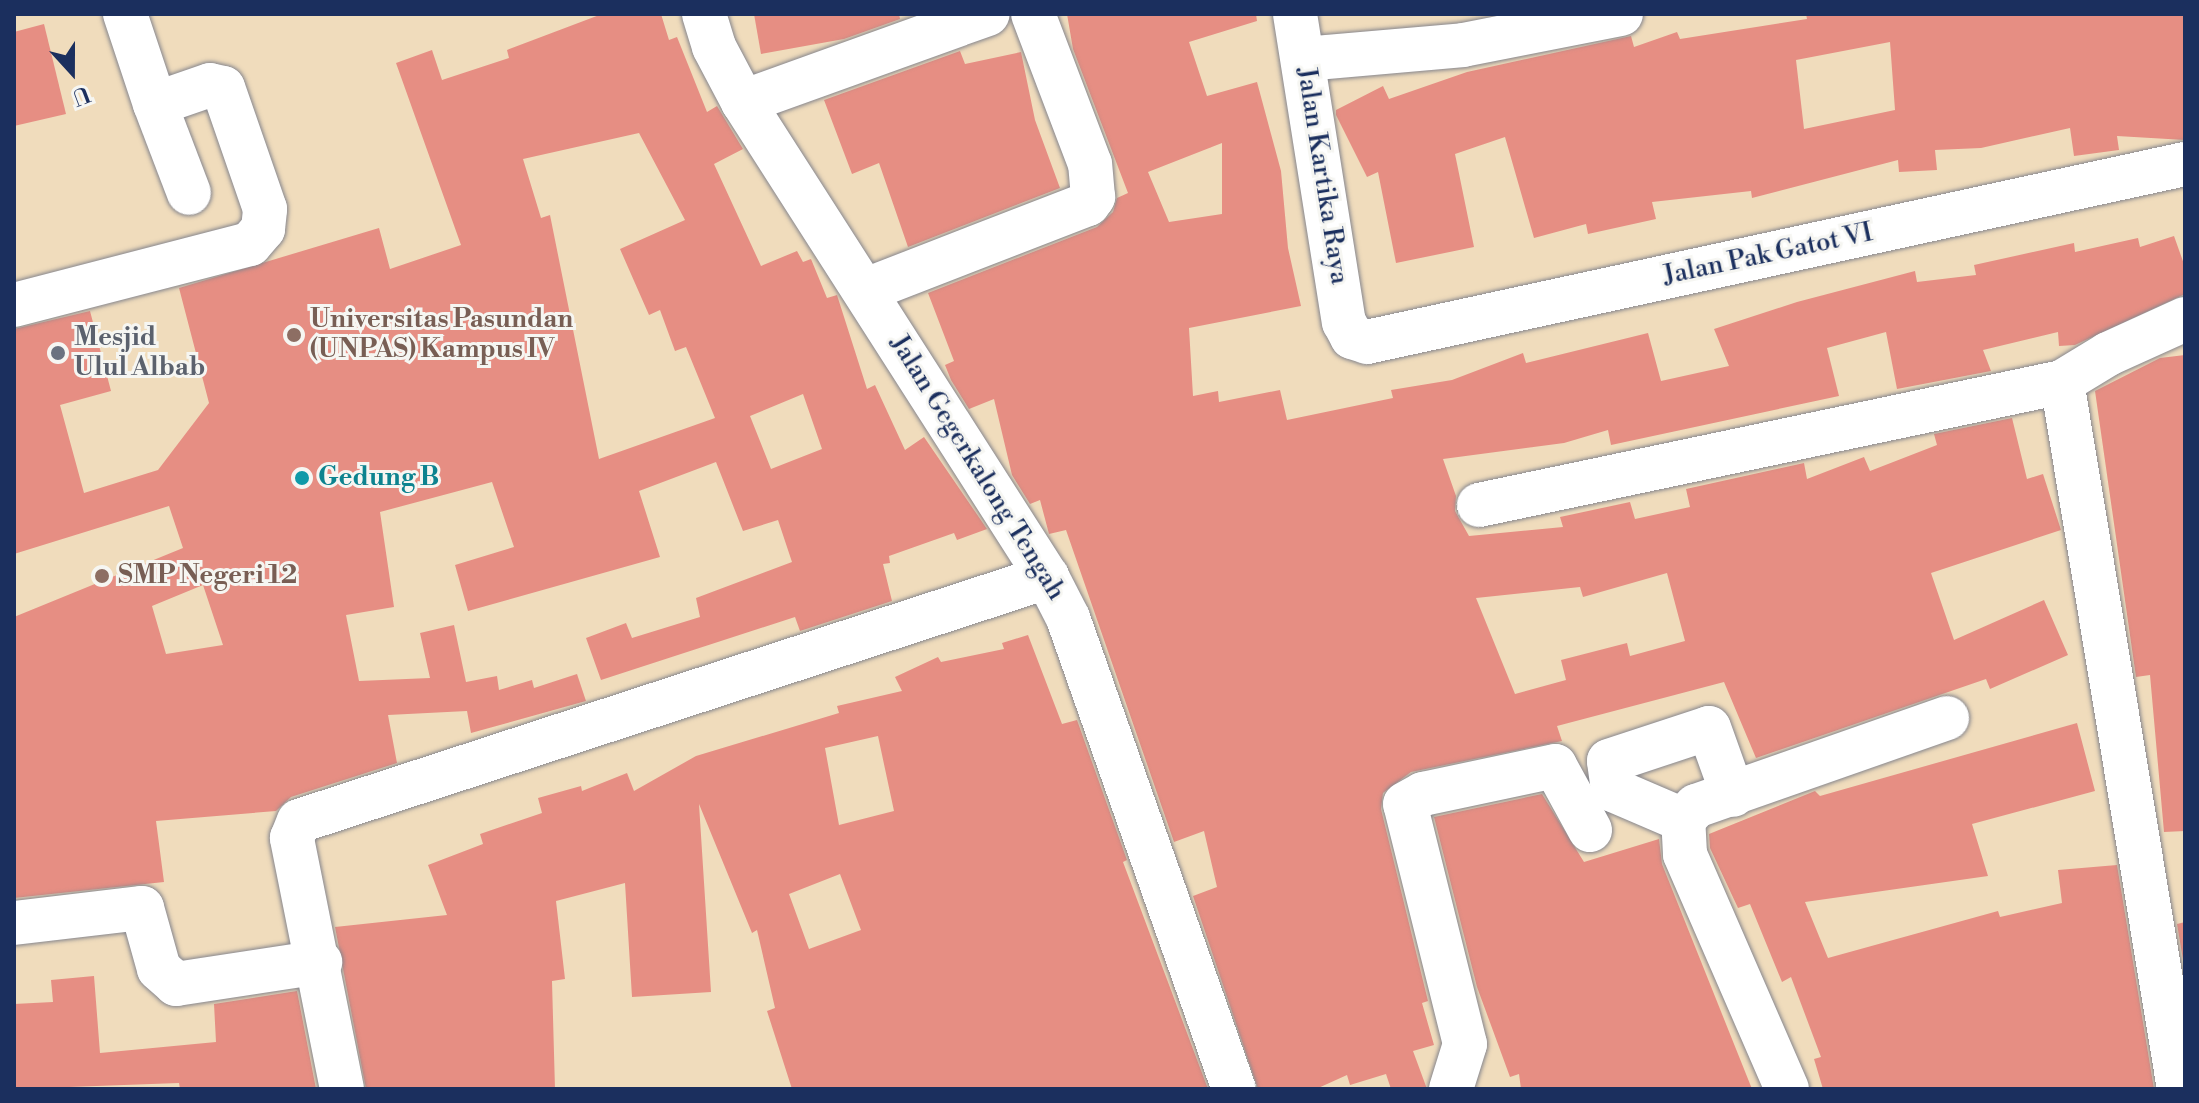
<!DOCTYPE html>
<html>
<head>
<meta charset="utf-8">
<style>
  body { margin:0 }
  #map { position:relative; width:2199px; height:1103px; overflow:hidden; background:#f0dcbc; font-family:"Libre Bodoni",serif }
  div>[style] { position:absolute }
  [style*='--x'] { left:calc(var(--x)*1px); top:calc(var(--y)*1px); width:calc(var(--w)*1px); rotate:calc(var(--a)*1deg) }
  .building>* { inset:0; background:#e68e83 }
  .roads { filter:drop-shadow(0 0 2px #86868d) drop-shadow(0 0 2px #86868d) }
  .minor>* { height:44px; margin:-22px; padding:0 22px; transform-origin:22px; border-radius:22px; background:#fff }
  .dots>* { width:22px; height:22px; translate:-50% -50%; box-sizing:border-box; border:4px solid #f6f6f2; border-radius:50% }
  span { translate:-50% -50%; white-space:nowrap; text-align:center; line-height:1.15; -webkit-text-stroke:6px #f6f6f2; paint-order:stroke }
  .street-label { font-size:26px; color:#1b2f5e }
  .education-label { font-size:26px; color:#785e54; font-weight:700 }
  .left { translate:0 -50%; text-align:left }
  .worship-label { font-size:26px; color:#5b616d; font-weight:700 }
  .culture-label { font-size:26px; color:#0d838f; font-weight:700 }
  .frame { position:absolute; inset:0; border:16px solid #1b2f5e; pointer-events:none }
  .north { position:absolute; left:32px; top:32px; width:80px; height:80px; -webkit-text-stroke:6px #f6f6f2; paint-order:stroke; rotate:159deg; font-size:22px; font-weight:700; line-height:32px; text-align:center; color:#1b2f5e }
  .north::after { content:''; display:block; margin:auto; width:28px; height:36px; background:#1b2f5e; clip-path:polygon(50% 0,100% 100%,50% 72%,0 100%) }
</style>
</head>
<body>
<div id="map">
  <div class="building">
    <i style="clip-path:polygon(evenodd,602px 14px,661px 14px,669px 40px,677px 37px,707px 112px,717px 106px,743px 149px,714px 164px,761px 266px,797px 251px,803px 262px,811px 259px,827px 298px,837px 295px,867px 389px,875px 385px,905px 450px,924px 437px,987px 529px,957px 540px,954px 533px,889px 556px,890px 563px,883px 564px,892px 601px,800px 631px,795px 617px,601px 680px,586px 638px,626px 623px,632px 638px,700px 617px,696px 598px,792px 562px,778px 520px,743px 531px,716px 462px,639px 491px,660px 557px,468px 611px,455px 565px,514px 547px,492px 482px,380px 512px,394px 607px,346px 615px,359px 681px,430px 678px,420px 633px,454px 625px,466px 682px,497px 676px,499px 690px,532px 680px,534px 688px,577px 674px,586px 701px,471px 733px,467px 711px,388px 715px,397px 763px,291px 797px,276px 811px,156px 821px,164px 882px,14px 898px,14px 617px,183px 548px,169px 506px,14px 554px,14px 329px,90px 311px,111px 391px,60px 405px,84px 493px,158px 470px,209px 403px,179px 288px,379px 228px,390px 269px,461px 245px,396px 63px,432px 50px,442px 80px,509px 58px,507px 50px,602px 14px,639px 133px,685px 220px,620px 249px,649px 315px,660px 310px,675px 351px,686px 347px,715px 418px,599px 459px,550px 215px,541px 218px,523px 159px,639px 133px,602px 14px,803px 394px,822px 449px,771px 469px,750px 416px,803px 394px,602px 14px,203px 585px,223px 645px,166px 654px,152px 606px,203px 585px)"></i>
    <i style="clip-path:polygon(754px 14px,899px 14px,900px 19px,844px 39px,761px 54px)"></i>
    <i style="clip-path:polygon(evenodd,1067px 14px,1256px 14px,1257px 21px,1189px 42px,1207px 96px,1257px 82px,1281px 171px,1288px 248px,1301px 306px,1189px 328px,1193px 396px,1218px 391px,1219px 402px,1280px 390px,1287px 420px,1393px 398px,1391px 390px,1452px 380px,1523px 353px,1526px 363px,1648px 333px,1661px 381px,1729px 366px,1714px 329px,1797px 302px,1915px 271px,1917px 282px,1976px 275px,1974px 265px,2074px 243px,2075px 252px,2138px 238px,2140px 247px,2174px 236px,2185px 267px,2185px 294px,2075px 345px,2059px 346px,2058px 332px,1983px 350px,1991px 371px,1897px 389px,1886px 332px,1827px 348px,1839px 396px,1611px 445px,1608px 430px,1564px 443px,1443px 459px,1456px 496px,1455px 511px,1469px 536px,1563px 527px,1560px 517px,1630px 502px,1635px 519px,1690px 507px,1686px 489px,1804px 463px,1807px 479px,1864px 457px,1870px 471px,1937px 445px,1934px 434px,2012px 418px,2027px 479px,2043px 474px,2061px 530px,1931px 573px,1954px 640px,2044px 600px,2068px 655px,1990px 689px,1986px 679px,1756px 758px,1724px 682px,1557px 726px,1562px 741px,1411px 772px,1383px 793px,1381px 809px,1428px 1001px,1422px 1003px,1434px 1045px,1413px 1051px,1427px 1089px,1391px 1089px,1386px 1074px,1350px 1085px,1347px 1075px,1316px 1089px,1258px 1089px,1193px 896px,1217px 887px,1204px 831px,1174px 842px,1066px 530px,1049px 534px,1040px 500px,1030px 504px,1012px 475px,994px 399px,969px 409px,951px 380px,945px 365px,954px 361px,928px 293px,1097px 227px,1113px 212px,1117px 198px,1128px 193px,1073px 49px,1067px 14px,1222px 143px,1222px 214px,1169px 222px,1148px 172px,1222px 143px,1067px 14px,1667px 573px,1685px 641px,1630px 656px,1627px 643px,1561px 660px,1566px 680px,1515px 694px,1476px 598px,1580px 587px,1583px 597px,1667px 573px)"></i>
    <i style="clip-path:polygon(evenodd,1806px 14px,2185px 14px,2185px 140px,2117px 136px,2119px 150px,2074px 156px,2070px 128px,1981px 148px,1935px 150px,1937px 170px,1899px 172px,1898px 160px,1752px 198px,1751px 191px,1652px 202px,1656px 219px,1588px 234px,1586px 224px,1534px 238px,1505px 137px,1455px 154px,1474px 247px,1396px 263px,1378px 172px,1367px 177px,1336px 115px,1336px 110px,1383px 86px,1389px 99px,1467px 72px,1631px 36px,1634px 47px,1677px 32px,1680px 39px,1807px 19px,1806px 14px,1890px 42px,1895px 110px,1804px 129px,1796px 60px,1890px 42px)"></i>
    <i style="clip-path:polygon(44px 24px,66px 114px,14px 126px,14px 32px)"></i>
    <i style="clip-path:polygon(960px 51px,965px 64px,1021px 52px,1035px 120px,1060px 188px,908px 247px,879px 163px,852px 174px,824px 100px)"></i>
    <i style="clip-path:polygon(2185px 355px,2185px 831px,2164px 832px,2150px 675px,2136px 677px,2095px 391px,2160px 358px)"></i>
    <i style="clip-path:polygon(evenodd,1028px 635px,1062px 724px,1077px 720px,1127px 860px,1123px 862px,1208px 1089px,792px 1089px,767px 1011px,775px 1008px,757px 930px,752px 933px,699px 804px,711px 992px,632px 997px,625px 883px,556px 901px,565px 979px,552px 981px,555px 1089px,366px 1089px,335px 927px,447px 915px,428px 865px,483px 844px,480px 834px,542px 813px,538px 798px,581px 786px,582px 791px,627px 773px,634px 791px,696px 756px,839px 713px,837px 706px,902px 691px,895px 677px,938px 657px,941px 662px,1004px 649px,1002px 643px,1028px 635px,878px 736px,894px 811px,839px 825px,825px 748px,878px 736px,1028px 635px,840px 874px,861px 930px,809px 949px,789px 894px,840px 874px)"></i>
    <i style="clip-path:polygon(2077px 723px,2095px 791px,1972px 824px,1988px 876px,1805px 902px,1828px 958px,1998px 911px,2000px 917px,2062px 903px,2058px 870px,2117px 865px,2154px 1089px,1823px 1089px,1814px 1059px,1821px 1057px,1791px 977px,1782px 982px,1750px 904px,1738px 908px,1710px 848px,1709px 834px,1815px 791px,1820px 796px)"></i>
    <i style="clip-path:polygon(1542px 794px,1584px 862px,1659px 839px,1662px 864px,1752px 1089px,1521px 1089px,1519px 1074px,1510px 1077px,1477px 987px,1434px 817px)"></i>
    <i style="clip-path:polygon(2185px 922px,2185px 972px,2177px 924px)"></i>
    <i style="clip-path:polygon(94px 976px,100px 1053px,216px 1042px,214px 1004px,297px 991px,316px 1089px,180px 1089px,179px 1083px,14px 1089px,14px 1004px,53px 1002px,51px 980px)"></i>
  </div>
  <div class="roads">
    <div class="minor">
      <i style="--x:704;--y:14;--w:34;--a:73"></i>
      <i style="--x:714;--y:47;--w:62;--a:62.2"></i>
      <i style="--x:743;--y:102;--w:564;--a:57.38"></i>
      <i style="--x:1047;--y:577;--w:46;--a:62.9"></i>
      <i style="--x:1068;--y:618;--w:499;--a:70.6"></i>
      <i style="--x:1295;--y:14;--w:312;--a:81"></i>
      <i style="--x:1344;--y:322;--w:17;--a:62"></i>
      <i style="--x:1352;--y:337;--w:16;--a:18"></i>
      <i style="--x:1367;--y:342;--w:837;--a:-12.28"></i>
      <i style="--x:1304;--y:59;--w:160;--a:-5"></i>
      <i style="--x:1463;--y:45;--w:161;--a:-11.1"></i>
      <i style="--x:743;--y:102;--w:260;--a:-19.8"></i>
      <i style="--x:155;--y:104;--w:95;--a:69.1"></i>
      <i style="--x:866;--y:290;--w:238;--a:-21.2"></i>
      <i style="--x:1088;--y:204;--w:9;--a:-54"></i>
      <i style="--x:1093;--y:197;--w:33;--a:-95"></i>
      <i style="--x:1090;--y:164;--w:160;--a:-110.8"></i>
      <i style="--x:14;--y:305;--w:244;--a:-14.5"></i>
      <i style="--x:250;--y:244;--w:20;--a:-49"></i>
      <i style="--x:263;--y:229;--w:20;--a:-84"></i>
      <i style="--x:265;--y:209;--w:128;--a:-109.1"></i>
      <i style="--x:223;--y:88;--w:13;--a:-167"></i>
      <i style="--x:210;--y:85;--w:58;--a:160.9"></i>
      <i style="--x:155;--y:104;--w:95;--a:-108.4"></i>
      <i style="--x:2062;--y:382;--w:54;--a:-31.3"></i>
      <i style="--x:2108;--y:354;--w:85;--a:-24.4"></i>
      <i style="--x:1479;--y:505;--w:596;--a:-11.91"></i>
      <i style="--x:2062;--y:382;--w:717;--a:80.6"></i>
      <i style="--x:1683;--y:820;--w:76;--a:-156.8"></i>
      <i style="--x:1613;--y:790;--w:29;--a:-98"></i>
      <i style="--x:1609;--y:761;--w:105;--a:-18.3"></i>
      <i style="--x:1709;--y:728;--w:71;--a:70.3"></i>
      <i style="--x:14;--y:923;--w:129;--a:-6.7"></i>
      <i style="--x:142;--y:908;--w:63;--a:74.4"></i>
      <i style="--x:159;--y:969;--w:23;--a:41"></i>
      <i style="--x:176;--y:984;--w:146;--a:-8.7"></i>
      <i style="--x:342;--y:1089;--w:256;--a:-101.3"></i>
      <i style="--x:292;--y:838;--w:18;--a:-68"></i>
      <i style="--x:299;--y:821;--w:787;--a:-18.07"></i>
      <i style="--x:1451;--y:1089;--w:47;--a:-72.7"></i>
      <i style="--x:1465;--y:1044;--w:247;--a:-104"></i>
      <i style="--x:1405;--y:804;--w:21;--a:-29"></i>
      <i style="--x:1423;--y:794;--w:135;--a:-12"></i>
      <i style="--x:1555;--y:766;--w:73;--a:61.3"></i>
      <i style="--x:1787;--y:1089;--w:256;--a:-113.5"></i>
      <i style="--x:1685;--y:854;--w:34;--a:-93"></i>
      <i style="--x:1683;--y:820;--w:19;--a:-47"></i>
      <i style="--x:1696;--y:806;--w:266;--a:-19.3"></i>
    </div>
  </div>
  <div class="dots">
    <i style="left:294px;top:335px;background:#8d6e63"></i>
    <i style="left:58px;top:353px;background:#6b7280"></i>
    <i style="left:302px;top:478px;background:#0f9aa8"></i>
    <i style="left:102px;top:576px;background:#8d6e63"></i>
  </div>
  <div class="street-label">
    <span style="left:1322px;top:176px;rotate:81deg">Jalan Kartika Raya</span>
    <span style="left:1768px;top:255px;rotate:-12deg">Jalan Pak Gatot VI</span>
    <span style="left:977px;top:468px;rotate:58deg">Jalan Gegerkalong Tengah</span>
  </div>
  <div class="education-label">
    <span class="left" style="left:310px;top:335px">Universitas Pasundan<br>(UNPAS) Kampus IV</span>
    <span class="left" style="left:118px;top:576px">SMP Negeri 12</span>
  </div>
  <div class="worship-label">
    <span class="left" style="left:74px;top:353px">Mesjid<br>Ulul Albab</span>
  </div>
  <div class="culture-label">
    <span class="left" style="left:318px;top:478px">Gedung B</span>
  </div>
  <div class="frame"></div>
  <div class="north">U</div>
</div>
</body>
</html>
